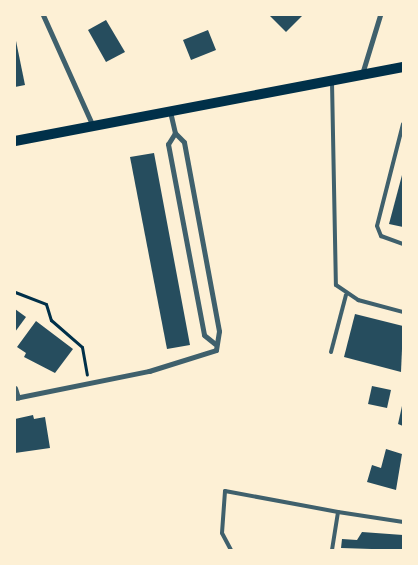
<!DOCTYPE html>
<html>
<head>
<meta charset="utf-8">
<style>
  body { margin:0 }
  #map { position:relative; width:418px; height:565px; overflow:hidden; background:#fdf0d5; font-family:Quicksand,sans-serif }
  div>[style] { position:absolute }
  [style*='--x'] { left:calc(var(--x)*1px); top:calc(var(--y)*1px); width:calc(var(--w)*1px); rotate:calc(var(--a)*1deg) }
  .building>* { inset:0; background:#264d5e }
  .path>* { height:3px; margin:-1.5px; padding:0 1.5px; transform-origin:1.5px; border-radius:1.5px; background:#003049 }
  .service>* { height:4px; margin:-2px; padding:0 2px; transform-origin:2px; border-radius:2px; background:#3f606c }
  .minor>* { height:5px; margin:-2.5px; padding:0 2.5px; transform-origin:2.5px; border-radius:2.5px; background:#3f606c }
  .secondary>* { height:10px; margin:-5px; padding:0 5px; transform-origin:5px; border-radius:5px; background:#003049 }
  span { translate:-50% -50%; white-space:nowrap; text-align:center; line-height:1.15; -webkit-text-stroke:5px #fdf0d5; paint-order:stroke }
  .frame { position:absolute; inset:0; border:16px solid #fdf0d5; pointer-events:none }
</style>
</head>
<body>
<div id="map">
  <div class="building">
    <i style="clip-path:polygon(269px 15px,303px 15px,286px 32px)"></i>
    <i style="clip-path:polygon(106px 20px,125px 52px,106px 62px,88px 30px)"></i>
    <i style="clip-path:polygon(208px 30px,216px 50px,191px 60px,183px 40px)"></i>
    <i style="clip-path:polygon(15px 36px,25px 85px,15px 87px)"></i>
    <i style="clip-path:polygon(154px 153px,190px 345px,167px 349px,130px 157px)"></i>
    <i style="clip-path:polygon(402px 175px,403px 175px,403px 227px,389px 224px)"></i>
    <i style="clip-path:polygon(15px 309px,26px 317px,15px 332px)"></i>
    <i style="clip-path:polygon(355px 314px,403px 326px,401px 372px,344px 357px)"></i>
    <i style="clip-path:polygon(36px 321px,73px 349px,55px 373px,24px 357px,26px 353px,17px 347px)"></i>
    <i style="clip-path:polygon(372px 386px,391px 390px,387px 408px,368px 404px)"></i>
    <i style="clip-path:polygon(402px 406px,403px 406px,403px 426px,398px 424px)"></i>
    <i style="clip-path:polygon(33px 415px,34px 419px,45px 417px,50px 448px,15px 453px,15px 419px)"></i>
    <i style="clip-path:polygon(386px 449px,402px 454px,396px 490px,367px 482px,372px 465px,381px 468px)"></i>
    <i style="clip-path:polygon(362px 532px,403px 535px,402px 550px,341px 548px,342px 539px,357px 540px)"></i>
  </div>
  <div class="path">
    <i style="--x:15;--y:292;--w:33;--a:21"></i>
    <i style="--x:46;--y:304;--w:17;--a:73"></i>
    <i style="--x:51;--y:320;--w:41;--a:41.1"></i>
    <i style="--x:82;--y:347;--w:28;--a:80"></i>
  </div>
  <div class="service">
    <i style="--x:332;--y:82;--w:203;--a:88.9"></i>
    <i style="--x:336;--y:285;--w:27;--a:34"></i>
    <i style="--x:358;--y:300;--w:47;--a:14.9"></i>
    <i style="--x:403;--y:124;--w:105;--a:104.3"></i>
    <i style="--x:377;--y:226;--w:11;--a:68"></i>
    <i style="--x:381;--y:236;--w:23;--a:20"></i>
    <i style="--x:331;--y:352;--w:59;--a:-75.3"></i>
    <i style="--x:231;--y:550;--w:19;--a:-118"></i>
    <i style="--x:222;--y:533;--w:42;--a:-85.9"></i>
    <i style="--x:225;--y:491;--w:115;--a:10.5"></i>
    <i style="--x:332;--y:550;--w:38;--a:-81"></i>
    <i style="--x:338;--y:512;--w:66;--a:8.7"></i>
  </div>
  <div class="minor">
    <i style="--x:43;--y:15;--w:122;--a:65.8"></i>
    <i style="--x:362;--y:74;--w:62;--a:-73"></i>
    <i style="--x:175;--y:133;--w:13;--a:122"></i>
    <i style="--x:168;--y:144;--w:194;--a:79.3"></i>
    <i style="--x:204;--y:335;--w:14;--a:39"></i>
    <i style="--x:15;--y:388;--w:10;--a:73"></i>
    <i style="--x:15;--y:398;--w:137;--a:-11.4"></i>
    <i style="--x:149;--y:371;--w:70;--a:-17.4"></i>
    <i style="--x:216;--y:350;--w:19;--a:-81"></i>
    <i style="--x:219;--y:331;--w:192;--a:-100.5"></i>
    <i style="--x:184;--y:142;--w:13;--a:-135"></i>
    <i style="--x:175;--y:133;--w:22;--a:-103"></i>
  </div>
  <div class="secondary">
    <i style="--x:15;--y:141;--w:395;--a:-10.8"></i>
  </div>
  <div class="frame"></div>
</div>
</body>
</html>
